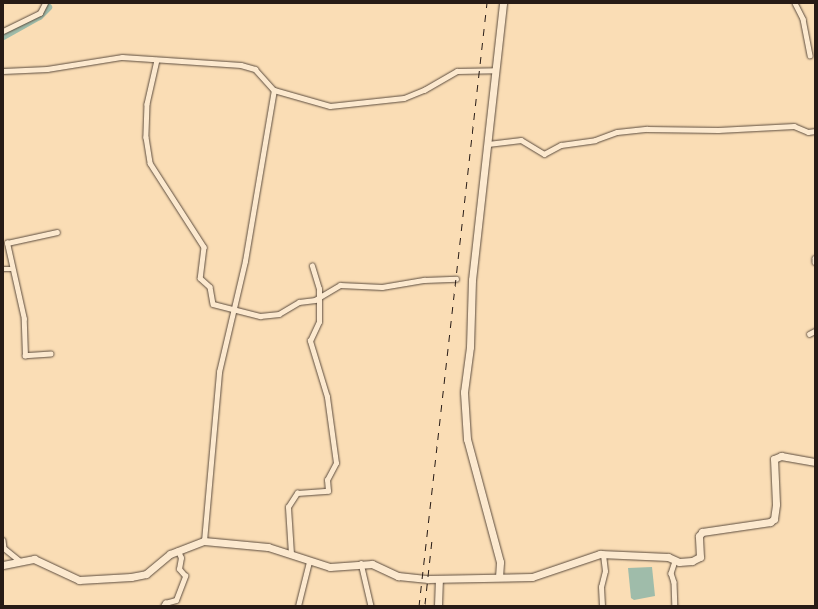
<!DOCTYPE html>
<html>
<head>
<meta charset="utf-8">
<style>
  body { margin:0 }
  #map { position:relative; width:818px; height:609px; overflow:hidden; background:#faddb5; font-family:"IM FELL DW Pica",serif }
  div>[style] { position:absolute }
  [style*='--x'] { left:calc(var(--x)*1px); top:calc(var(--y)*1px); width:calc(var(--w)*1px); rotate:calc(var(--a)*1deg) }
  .water>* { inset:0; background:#9fbcaa }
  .canal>* { height:4px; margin:-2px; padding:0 2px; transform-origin:2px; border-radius:2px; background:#9fbcaa }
  .river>* { height:7px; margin:-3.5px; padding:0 3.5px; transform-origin:3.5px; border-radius:3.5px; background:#9fbcaa }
  .roads { filter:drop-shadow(0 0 1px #5c4c3e) drop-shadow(0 0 1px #5c4c3e) }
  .street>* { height:4.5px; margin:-2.25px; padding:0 2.25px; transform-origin:2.25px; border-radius:2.25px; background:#fce9cf }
  .secondary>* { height:7px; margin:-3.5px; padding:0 3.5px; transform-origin:3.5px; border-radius:3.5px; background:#fce9cf }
  .rail>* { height:1px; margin-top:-0.5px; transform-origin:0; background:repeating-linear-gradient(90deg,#271b16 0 7px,transparent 0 14px) }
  span { translate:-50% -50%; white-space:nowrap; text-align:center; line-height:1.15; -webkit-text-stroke:3px #fce9cf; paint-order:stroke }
  .frame { position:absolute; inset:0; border:4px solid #271b16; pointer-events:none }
</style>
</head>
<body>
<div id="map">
  <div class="water">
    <i style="clip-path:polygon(652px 567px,655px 596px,634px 600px,631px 598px,628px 568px)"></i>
  </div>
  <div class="canal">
    <i style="--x:3;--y:36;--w:41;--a:-29.1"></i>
    <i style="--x:39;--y:16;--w:13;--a:-45"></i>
  </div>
  <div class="river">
    <i style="--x:3;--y:36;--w:41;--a:-29.1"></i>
    <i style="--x:39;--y:16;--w:13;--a:-45"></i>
  </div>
  <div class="roads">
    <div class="street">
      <i style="--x:795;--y:3;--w:18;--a:63"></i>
      <i style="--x:803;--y:19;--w:37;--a:79"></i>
      <i style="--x:3;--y:31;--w:41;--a:-25.9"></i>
      <i style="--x:40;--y:13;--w:11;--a:-63"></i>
      <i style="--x:157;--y:60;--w:45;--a:102.8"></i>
      <i style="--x:147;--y:104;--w:33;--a:92"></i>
      <i style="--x:146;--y:137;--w:26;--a:81"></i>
      <i style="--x:150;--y:163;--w:100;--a:57.3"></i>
      <i style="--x:204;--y:247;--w:31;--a:97"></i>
      <i style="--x:200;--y:278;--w:13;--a:42"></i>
      <i style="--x:210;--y:287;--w:17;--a:80"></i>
      <i style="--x:213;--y:304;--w:49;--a:14.3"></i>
      <i style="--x:260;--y:316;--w:19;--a:-6"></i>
      <i style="--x:279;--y:314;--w:23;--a:-31"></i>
      <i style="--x:299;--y:302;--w:16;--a:-7"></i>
      <i style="--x:315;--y:300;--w:29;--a:-31"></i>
      <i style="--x:340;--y:285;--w:42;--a:2.7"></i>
      <i style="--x:382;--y:287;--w:43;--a:-9.5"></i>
      <i style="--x:424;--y:280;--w:32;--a:-2"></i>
      <i style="--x:3;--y:71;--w:44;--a:-2.6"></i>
      <i style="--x:47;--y:69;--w:76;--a:-9.1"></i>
      <i style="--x:122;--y:57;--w:119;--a:3.8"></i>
      <i style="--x:241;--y:65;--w:15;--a:16"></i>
      <i style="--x:255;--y:69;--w:28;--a:48"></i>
      <i style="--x:274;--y:90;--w:58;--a:15.9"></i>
      <i style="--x:330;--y:106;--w:74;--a:-6.2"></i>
      <i style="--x:404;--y:98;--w:22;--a:-22"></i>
      <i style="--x:424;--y:90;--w:38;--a:-30"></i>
      <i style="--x:457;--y:71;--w:39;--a:-1"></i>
      <i style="--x:488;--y:144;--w:33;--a:-7"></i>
      <i style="--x:521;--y:140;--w:27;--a:31"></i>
      <i style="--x:544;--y:154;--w:19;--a:-28"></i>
      <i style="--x:561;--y:145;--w:34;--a:-8"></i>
      <i style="--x:595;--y:140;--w:23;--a:-20"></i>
      <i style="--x:617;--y:132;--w:30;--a:-6"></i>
      <i style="--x:647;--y:129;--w:71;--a:0.8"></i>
      <i style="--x:718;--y:130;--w:76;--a:-3"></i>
      <i style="--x:794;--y:126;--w:15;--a:23"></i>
      <i style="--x:808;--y:132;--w:7;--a:-8"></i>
      <i style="--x:815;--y:258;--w:4;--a:90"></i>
      <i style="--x:3;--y:269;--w:8;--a:0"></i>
      <i style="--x:809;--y:334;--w:7;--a:-27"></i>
      <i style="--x:51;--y:354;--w:26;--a:176"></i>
      <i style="--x:25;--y:356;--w:37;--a:-92"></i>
      <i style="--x:24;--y:319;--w:78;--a:-102.6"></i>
      <i style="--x:7;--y:243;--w:51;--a:-12.4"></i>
      <i style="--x:3;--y:540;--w:8;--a:83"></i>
      <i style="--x:4;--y:548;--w:21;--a:39"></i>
      <i style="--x:204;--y:541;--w:170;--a:-84.9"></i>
      <i style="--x:219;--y:372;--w:114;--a:-76.8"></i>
      <i style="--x:245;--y:261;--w:173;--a:-80.4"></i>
      <i style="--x:291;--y:554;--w:47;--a:-93.7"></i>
      <i style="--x:288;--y:507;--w:17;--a:-57"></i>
      <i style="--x:297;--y:493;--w:31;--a:-4"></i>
      <i style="--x:328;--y:491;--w:11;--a:-95"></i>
      <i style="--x:327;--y:480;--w:19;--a:-62"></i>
      <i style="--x:336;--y:463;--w:67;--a:-97.8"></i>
      <i style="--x:327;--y:397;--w:59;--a:-106.9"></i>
      <i style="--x:310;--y:341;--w:21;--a:-65"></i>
      <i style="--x:319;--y:322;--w:33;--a:-90"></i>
      <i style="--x:319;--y:289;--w:24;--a:-107"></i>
      <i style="--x:675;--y:561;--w:13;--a:108"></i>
      <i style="--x:671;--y:573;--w:9;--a:72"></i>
      <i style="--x:674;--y:582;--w:24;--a:88"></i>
      <i style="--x:361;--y:563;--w:44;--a:76.9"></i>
      <i style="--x:163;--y:606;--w:4;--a:-56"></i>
      <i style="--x:165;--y:603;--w:11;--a:-15"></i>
      <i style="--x:176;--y:600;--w:26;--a:-69"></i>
      <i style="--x:185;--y:576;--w:9;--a:-131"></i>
      <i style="--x:179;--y:569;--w:11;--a:-80"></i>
      <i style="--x:181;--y:558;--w:8;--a:-113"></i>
      <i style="--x:298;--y:606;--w:45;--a:-76"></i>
      <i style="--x:602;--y:606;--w:19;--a:-93"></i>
      <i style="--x:601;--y:587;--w:16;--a:-76"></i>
      <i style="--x:605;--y:571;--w:17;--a:-97"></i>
    </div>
    <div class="secondary">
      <i style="--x:3;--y:565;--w:32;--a:-11"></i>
      <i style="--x:34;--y:559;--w:50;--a:25"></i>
      <i style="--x:79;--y:580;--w:52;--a:-3.3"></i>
      <i style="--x:131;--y:577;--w:15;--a:-11"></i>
      <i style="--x:146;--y:574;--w:31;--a:-40"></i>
      <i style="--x:170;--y:554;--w:36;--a:-21"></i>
      <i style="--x:204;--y:541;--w:64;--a:5.4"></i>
      <i style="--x:268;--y:547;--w:65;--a:17.9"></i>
      <i style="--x:330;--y:567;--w:42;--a:-4.1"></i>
      <i style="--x:372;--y:564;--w:29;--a:25"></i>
      <i style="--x:398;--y:576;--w:30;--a:6"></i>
      <i style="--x:428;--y:579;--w:104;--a:-1.1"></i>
      <i style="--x:532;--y:577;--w:72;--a:-18.7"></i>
      <i style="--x:600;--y:554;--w:68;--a:2.5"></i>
      <i style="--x:668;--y:557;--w:12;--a:24"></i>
      <i style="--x:679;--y:562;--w:13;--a:-4"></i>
      <i style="--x:692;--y:561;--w:9;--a:-27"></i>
      <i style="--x:700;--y:557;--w:21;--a:-93"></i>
      <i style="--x:699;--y:536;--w:5;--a:-53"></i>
      <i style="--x:702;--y:532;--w:69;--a:-8.4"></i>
      <i style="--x:770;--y:522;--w:5;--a:-37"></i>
      <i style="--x:774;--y:519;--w:15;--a:-82"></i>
      <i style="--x:776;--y:504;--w:45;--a:-92.5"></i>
      <i style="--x:774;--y:459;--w:8;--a:-23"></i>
      <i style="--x:781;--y:456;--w:35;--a:10"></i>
      <i style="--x:499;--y:577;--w:15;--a:-86"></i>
      <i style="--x:500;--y:562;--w:127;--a:-105"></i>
      <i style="--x:467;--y:439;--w:47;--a:-93.7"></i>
      <i style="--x:464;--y:392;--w:45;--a:-82.4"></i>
      <i style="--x:470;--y:347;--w:67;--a:-88.3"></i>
      <i style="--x:472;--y:280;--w:279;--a:-83.6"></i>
      <i style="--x:438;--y:606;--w:27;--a:-88"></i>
    </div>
  </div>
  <div class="rail">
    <i style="--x:425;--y:604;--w:64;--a:-83.8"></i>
    <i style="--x:419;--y:606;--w:607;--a:-83.57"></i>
  </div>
  <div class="frame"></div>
</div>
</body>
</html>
